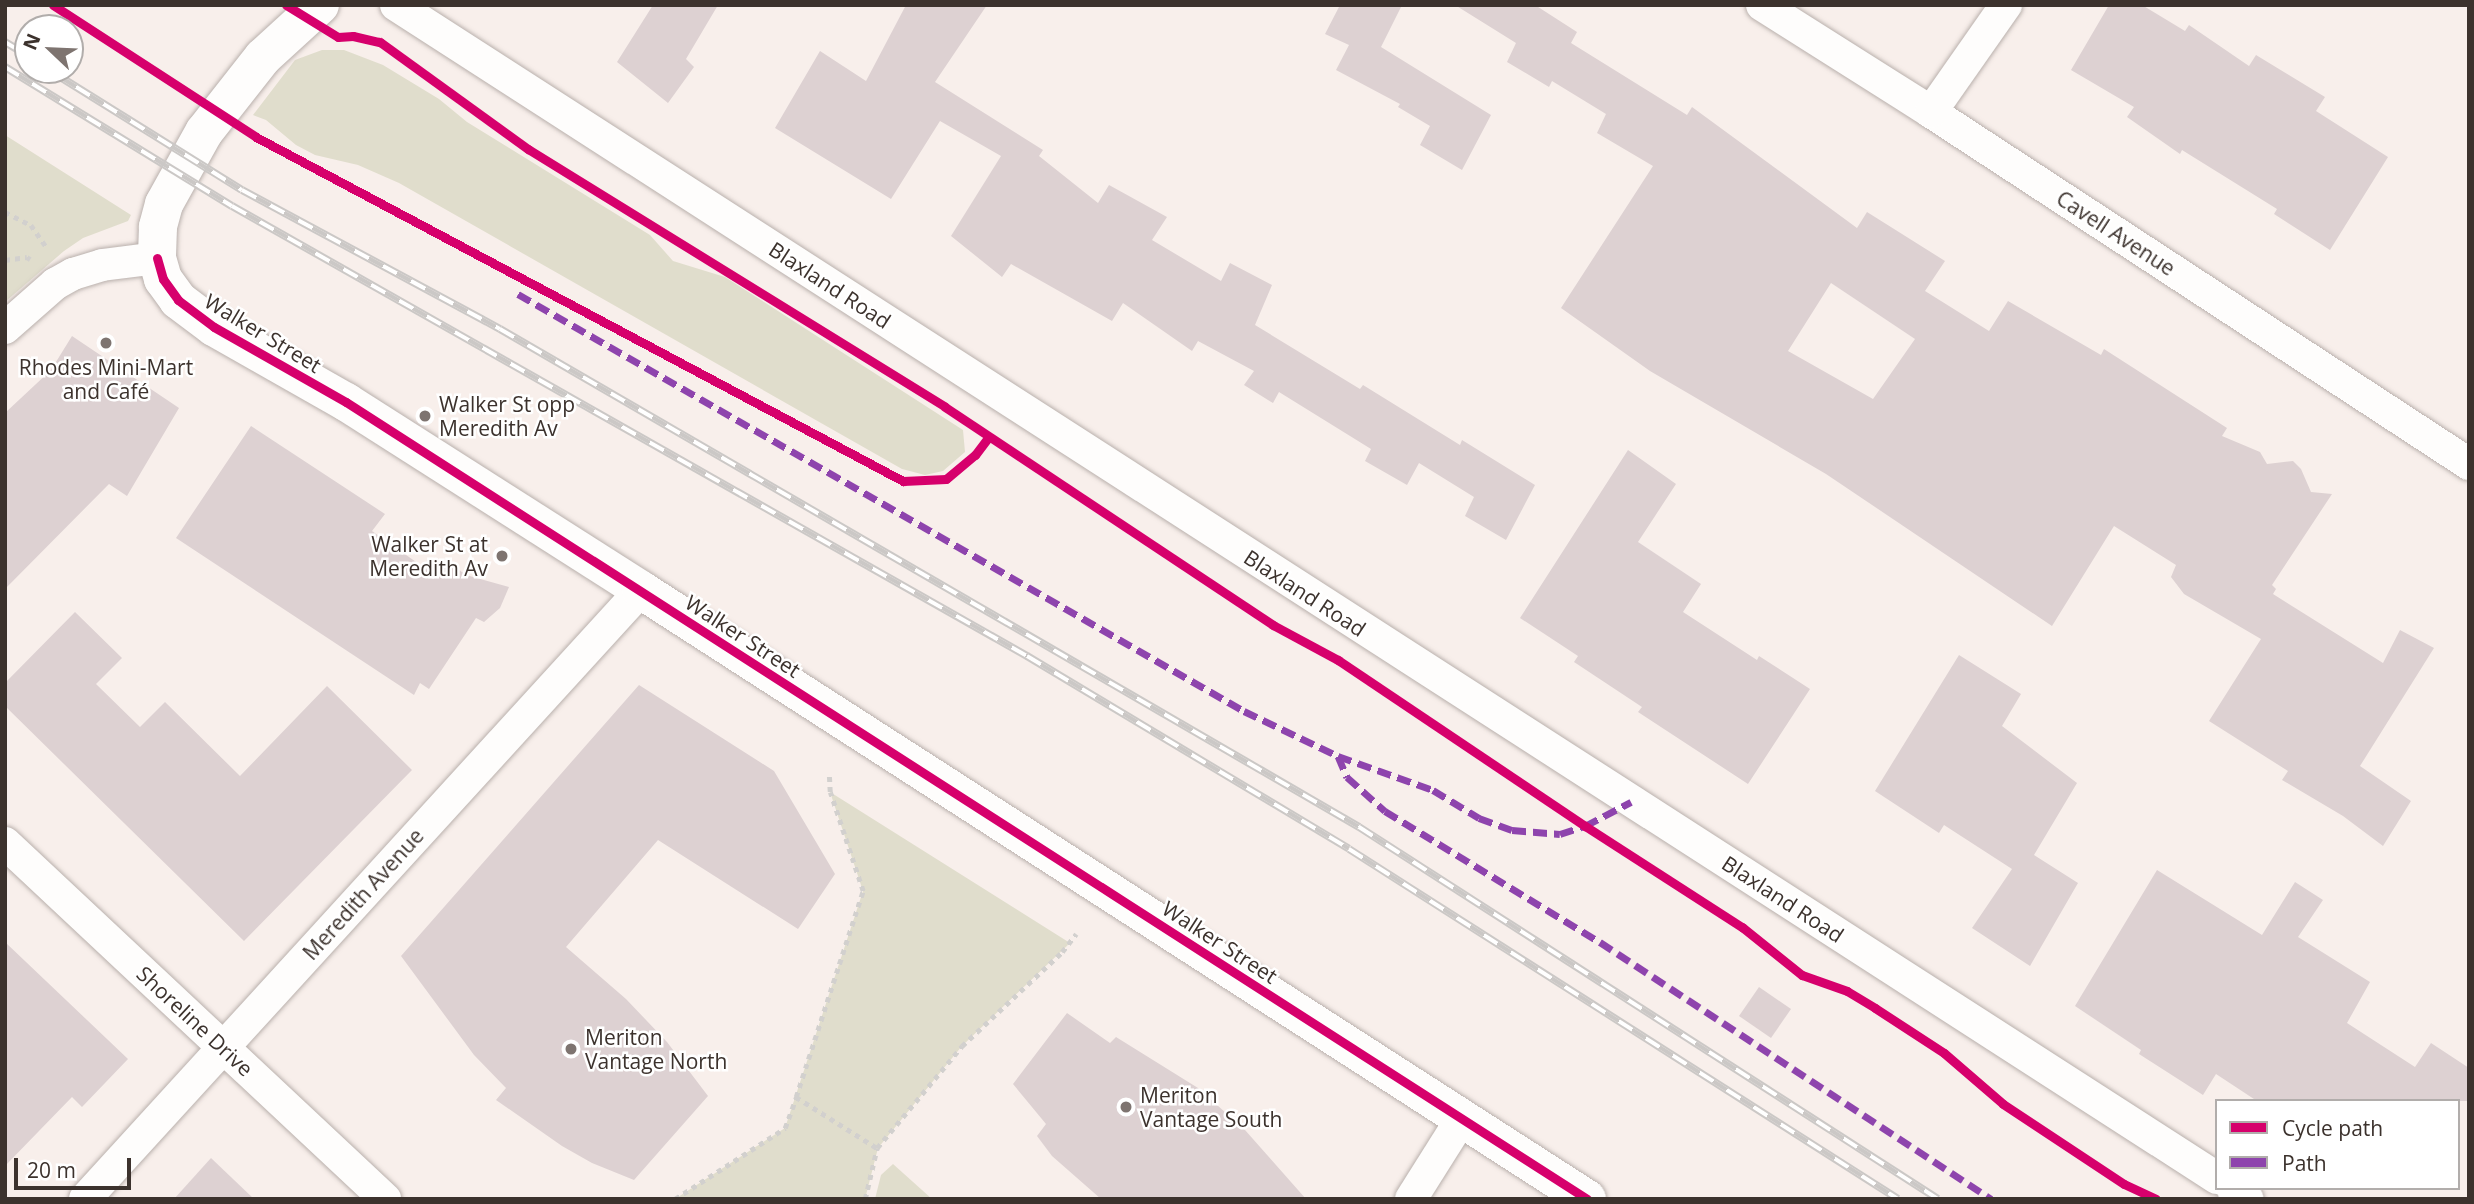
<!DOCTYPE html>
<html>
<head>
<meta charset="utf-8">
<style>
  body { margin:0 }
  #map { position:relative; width:2474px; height:1204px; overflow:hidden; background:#f8efeb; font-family:"Open Sans",sans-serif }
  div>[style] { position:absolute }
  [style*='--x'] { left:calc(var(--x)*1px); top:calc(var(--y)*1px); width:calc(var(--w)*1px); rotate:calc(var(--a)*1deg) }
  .green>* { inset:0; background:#e0ddcc }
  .building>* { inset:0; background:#ddd1d2 }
  .path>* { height:4.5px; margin-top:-2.25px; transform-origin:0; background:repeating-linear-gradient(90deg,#d2d0ce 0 5px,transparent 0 10px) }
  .roads { filter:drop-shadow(0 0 2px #b9b0ac) drop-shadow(0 0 2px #b9b0ac) }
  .minor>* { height:32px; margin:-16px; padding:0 16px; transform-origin:16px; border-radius:16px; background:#fefdfc }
  .tertiary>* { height:38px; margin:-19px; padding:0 19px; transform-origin:19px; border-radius:19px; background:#fefdfc }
  .rail>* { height:8px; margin-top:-4px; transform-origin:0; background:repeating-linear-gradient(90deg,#fff 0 16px,#cbc8c6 0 32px); box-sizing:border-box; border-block:2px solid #cbc8c6 }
  .quiet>* { height:7px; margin-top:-3.5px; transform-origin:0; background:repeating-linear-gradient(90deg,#8e44ad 0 14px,transparent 0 21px) }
  .cycleway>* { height:9px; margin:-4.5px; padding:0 4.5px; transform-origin:4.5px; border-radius:4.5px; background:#d6006c }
  .dots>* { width:19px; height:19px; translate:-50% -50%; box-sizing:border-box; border:4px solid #fff; border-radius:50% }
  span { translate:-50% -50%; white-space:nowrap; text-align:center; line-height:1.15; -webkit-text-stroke:5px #fff; paint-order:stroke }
  .street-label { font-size:21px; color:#3c322d }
  .poi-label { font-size:21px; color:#3c322d }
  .left { translate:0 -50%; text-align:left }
  .right { translate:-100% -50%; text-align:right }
  .frame { position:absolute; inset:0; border:7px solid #3c322d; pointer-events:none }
  .legend { position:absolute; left:2215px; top:1099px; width:245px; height:91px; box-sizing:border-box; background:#fff; border:2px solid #b1adab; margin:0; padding:9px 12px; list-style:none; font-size:21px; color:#3c322d }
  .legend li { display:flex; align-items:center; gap:14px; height:35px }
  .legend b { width:35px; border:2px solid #b1adab }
  .north { position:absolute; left:14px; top:14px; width:70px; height:70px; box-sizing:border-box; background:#fff; border:2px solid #b1adab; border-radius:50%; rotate:293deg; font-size:19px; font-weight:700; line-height:28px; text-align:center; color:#3c322d }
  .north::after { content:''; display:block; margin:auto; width:24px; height:32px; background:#7e7470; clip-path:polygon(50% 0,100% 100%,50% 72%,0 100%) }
  .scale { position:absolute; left:14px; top:1158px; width:117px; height:32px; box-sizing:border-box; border:4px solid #3c322d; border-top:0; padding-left:9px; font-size:21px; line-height:24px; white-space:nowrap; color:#3c322d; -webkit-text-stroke:5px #fff; paint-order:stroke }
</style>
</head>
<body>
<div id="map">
  <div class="green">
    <i style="clip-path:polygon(322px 50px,344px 50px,383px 65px,439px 99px,467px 122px,650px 235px,673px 261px,725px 277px,963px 430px,965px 452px,943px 471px,925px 475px,902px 469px,399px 183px,358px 165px,315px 155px,296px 145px,266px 120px,253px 115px,295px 60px)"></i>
    <i style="clip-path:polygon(5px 135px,131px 215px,128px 221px,83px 238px,64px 251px,5px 302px)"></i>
    <i style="clip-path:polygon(830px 792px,1070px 943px,962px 1046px,878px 1148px,865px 1199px,675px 1199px,785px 1128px,863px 891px)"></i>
    <i style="clip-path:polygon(893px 1164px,932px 1199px,875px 1199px,881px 1175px)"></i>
  </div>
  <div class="building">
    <i style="clip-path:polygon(653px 5px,718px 5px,686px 59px,694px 67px,668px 103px,617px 62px)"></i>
    <i style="clip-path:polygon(906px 5px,987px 5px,935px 82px,1043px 150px,1039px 156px,1098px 203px,1109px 185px,1167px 217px,1152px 240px,1221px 281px,1230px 263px,1272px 285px,1255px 325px,1360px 389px,1363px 385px,1460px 445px,1462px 440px,1535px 485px,1506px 540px,1465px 516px,1474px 497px,1419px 463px,1407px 485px,1365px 461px,1371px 449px,1279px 392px,1273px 403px,1244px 385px,1254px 371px,1198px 341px,1192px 351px,1123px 303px,1112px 321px,1011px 264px,1002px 277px,951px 236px,1001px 156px,940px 121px,891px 199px,775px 128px,820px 51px,866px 81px)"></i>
    <i style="clip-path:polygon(1340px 5px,1402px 5px,1381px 47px,1491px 115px,1462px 170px,1420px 145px,1430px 126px,1398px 107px,1400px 104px,1336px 70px,1349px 45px,1325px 34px)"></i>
    <i style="clip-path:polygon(evenodd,1455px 5px,1535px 5px,1577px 32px,1571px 43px,1687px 115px,1692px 107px,1857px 228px,1867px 212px,1945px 261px,1925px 291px,1989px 331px,2008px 301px,2101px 355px,2104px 349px,2227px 428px,2222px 436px,2260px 452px,2267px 464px,2293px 461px,2301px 469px,2311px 492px,2332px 494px,2272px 585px,2276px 589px,2273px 594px,2383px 663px,2400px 630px,2434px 648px,2360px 766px,2411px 801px,2383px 846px,2343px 816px,2282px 780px,2288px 771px,2209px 721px,2261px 639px,2184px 594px,2171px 577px,2176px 565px,2114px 526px,2052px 626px,1826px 474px,1650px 371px,1561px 308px,1653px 166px,1597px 133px,1606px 114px,1552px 81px,1549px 87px,1507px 62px,1516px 43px,1455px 5px,1831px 283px,1915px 339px,1873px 399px,1788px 351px,1831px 283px)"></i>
    <i style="clip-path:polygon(2109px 5px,2142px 5px,2185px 31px,2189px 25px,2249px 66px,2256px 55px,2325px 97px,2316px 111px,2388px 157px,2330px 250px,2274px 214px,2277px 209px,2182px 150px,2180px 154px,2127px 117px,2134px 107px,2071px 70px)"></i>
    <i style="clip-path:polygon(72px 336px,179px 408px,127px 496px,109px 484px,5px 589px,5px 413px,51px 370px)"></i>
    <i style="clip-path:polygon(251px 426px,385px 514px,372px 531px,436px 576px,447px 561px,466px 575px,509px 587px,500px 608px,484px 622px,476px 618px,429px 689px,420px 683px,414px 695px,176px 538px)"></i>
    <i style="clip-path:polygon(1628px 450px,1676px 484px,1638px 542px,1701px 584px,1683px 612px,1757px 660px,1759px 656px,1810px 689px,1748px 784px,1638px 712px,1642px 707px,1574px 662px,1578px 656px,1520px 618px)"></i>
    <i style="clip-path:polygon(75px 612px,122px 658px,96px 684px,140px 727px,165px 702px,240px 776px,327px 686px,412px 770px,244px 941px,5px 706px,5px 683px)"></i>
    <i style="clip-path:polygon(1959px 655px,2021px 694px,2002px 726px,2077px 783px,2034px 855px,2078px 883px,2030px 966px,1972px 928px,2012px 869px,1944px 825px,1939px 833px,1875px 791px)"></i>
    <i style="clip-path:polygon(639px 685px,774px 771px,835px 874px,798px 929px,658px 840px,566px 947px,626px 999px,667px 1042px,708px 1096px,634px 1180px,592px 1163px,562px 1146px,496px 1100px,506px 1088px,474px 1055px,401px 956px)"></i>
    <i style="clip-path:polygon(2157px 870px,2262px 935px,2295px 882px,2323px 900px,2298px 937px,2370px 982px,2347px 1023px,2415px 1067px,2431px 1043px,2469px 1068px,2469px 1101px,2257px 1101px,2216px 1074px,2203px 1095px,2139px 1054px,2141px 1050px,2075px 1006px)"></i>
    <i style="clip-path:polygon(5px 942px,128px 1059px,82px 1107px,72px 1097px,5px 1166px)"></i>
    <i style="clip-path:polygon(1759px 987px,1791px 1009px,1771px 1038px,1739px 1016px)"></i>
    <i style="clip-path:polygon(1067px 1013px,1110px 1043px,1116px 1037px,1198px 1088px,1245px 1130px,1306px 1199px,1101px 1199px,1052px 1156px,1037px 1136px,1046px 1124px,1013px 1084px)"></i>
    <i style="clip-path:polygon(211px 1158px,254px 1199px,174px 1199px)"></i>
  </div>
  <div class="path">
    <i style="--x:5;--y:212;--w:29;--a:27"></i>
    <i style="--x:31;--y:225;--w:29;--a:55"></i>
    <i style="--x:5;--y:260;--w:22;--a:-8"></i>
    <i style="--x:27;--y:257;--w:4;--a:34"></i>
    <i style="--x:796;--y:1097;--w:217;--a:-72"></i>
    <i style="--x:863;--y:891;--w:104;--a:-108.4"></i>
    <i style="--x:830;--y:792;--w:18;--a:-93"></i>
    <i style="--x:675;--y:1199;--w:131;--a:-32.8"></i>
    <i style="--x:785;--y:1128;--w:33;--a:-70"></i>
    <i style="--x:796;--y:1097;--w:96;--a:32.2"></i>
    <i style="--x:865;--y:1199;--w:52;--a:-76.8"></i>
    <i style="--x:877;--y:1148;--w:133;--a:-50.2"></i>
    <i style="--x:962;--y:1046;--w:137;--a:-43.2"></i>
    <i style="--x:1062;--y:952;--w:23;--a:-52"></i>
  </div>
  <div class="roads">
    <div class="minor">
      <i style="--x:396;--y:5;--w:2166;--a:32.79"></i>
      <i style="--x:1762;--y:5;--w:200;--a:32.3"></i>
      <i style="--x:1931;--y:112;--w:643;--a:33.2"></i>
      <i style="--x:1931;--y:112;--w:131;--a:-55"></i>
      <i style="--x:5;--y:328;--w:67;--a:-41.3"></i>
      <i style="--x:55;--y:284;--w:21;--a:-29"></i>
      <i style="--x:73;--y:274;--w:30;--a:-17"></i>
      <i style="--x:102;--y:265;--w:55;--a:-7.3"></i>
      <i style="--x:5;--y:843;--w:521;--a:43.13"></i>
      <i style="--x:2232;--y:1188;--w:19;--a:35"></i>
      <i style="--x:85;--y:1199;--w:825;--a:-47.6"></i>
      <i style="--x:1411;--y:1199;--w:96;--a:-57.8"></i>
    </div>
    <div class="tertiary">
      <i style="--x:320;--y:5;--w:77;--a:137.6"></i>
      <i style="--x:263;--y:57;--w:95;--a:128.2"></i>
      <i style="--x:204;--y:132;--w:82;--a:119.1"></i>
      <i style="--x:164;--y:204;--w:24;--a:105"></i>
      <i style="--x:158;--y:227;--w:31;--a:92"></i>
      <i style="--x:157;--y:258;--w:22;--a:74"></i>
      <i style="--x:163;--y:279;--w:26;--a:54"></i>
      <i style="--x:178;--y:300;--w:45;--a:36.9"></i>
      <i style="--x:214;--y:327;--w:152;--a:29.6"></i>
      <i style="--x:346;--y:402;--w:350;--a:32.5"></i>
      <i style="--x:641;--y:590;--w:1125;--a:32.77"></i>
    </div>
  </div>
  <div class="rail">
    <i style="--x:5;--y:42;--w:27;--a:31"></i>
    <i style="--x:5;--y:67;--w:266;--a:31.5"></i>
    <i style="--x:232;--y:206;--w:914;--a:29.51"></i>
    <i style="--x:1027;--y:656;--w:375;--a:30.9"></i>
    <i style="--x:1349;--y:849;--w:651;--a:32.52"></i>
    <i style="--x:49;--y:70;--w:227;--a:31.9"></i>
    <i style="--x:242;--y:190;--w:293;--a:28.3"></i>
    <i style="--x:500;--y:329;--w:993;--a:30.1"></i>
    <i style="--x:1359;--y:827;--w:688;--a:32.72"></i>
  </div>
  <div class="quiet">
    <i style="--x:518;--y:294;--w:837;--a:29.87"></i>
    <i style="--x:1244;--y:711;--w:104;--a:25.6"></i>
    <i style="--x:1338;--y:756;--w:101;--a:19.7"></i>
    <i style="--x:1433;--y:790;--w:54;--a:31.3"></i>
    <i style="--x:1479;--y:818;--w:35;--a:20"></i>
    <i style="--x:1512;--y:830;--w:48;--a:4.8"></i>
    <i style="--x:1560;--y:834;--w:26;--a:-18"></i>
    <i style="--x:1585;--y:826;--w:52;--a:-27.6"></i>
    <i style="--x:1338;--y:756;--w:23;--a:67"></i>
    <i style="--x:1347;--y:777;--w:51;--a:41.8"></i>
    <i style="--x:1385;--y:811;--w:252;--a:31.4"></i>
    <i style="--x:1600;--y:942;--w:468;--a:33.3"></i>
  </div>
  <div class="cycleway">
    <i style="--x:53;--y:5;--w:242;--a:33"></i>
    <i style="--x:256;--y:137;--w:733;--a:28"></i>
    <i style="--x:903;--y:481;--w:43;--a:-2.7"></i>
    <i style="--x:946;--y:479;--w:38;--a:-40"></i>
    <i style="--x:975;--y:455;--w:21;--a:-53"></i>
    <i style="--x:286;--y:5;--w:61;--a:31.6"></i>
    <i style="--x:338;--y:37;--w:15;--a:-4"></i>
    <i style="--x:353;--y:36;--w:28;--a:13"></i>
    <i style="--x:380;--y:42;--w:183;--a:35.9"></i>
    <i style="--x:528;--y:149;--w:490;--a:31.7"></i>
    <i style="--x:945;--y:407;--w:394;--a:33.6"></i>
    <i style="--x:1273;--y:625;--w:74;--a:28.3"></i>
    <i style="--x:1338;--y:660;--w:298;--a:33.9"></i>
    <i style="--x:1585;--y:826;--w:187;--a:32.8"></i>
    <i style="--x:1742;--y:927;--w:77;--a:38.7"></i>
    <i style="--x:1802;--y:975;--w:48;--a:19.6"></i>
    <i style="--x:1847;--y:991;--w:33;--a:31"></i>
    <i style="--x:1875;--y:1008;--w:82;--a:33.1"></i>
    <i style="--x:1944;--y:1053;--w:78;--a:40.8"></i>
    <i style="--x:2003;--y:1104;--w:145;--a:33.5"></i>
    <i style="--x:2124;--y:1184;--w:35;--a:25"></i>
    <i style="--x:157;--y:258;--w:22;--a:74"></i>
    <i style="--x:163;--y:279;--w:26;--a:54"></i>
    <i style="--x:178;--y:300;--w:45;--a:36.9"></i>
    <i style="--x:214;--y:327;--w:152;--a:29.6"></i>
    <i style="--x:346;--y:402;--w:1475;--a:32.71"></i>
  </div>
  <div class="dots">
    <i style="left:106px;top:343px;background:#7e7470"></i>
    <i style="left:425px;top:416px;background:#7e7470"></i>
    <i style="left:502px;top:556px;background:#7e7470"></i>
    <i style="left:571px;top:1049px;background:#7e7470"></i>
    <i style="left:1126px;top:1107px;background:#7e7470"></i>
  </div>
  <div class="street-label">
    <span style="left:2116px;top:233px;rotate:33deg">Cavell Avenue</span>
    <span style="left:830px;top:285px;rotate:33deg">Blaxland Road</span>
    <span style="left:263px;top:333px;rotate:31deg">Walker Street</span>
    <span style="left:1305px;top:593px;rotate:33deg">Blaxland Road</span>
    <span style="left:743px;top:636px;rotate:33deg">Walker Street</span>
    <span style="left:363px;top:894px;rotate:-48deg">Meredith Avenue</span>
    <span style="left:1783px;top:899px;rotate:33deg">Blaxland Road</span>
    <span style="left:1220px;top:942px;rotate:33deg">Walker Street</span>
    <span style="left:195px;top:1021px;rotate:43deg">Shoreline Drive</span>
  </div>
  <div class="poi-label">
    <span style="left:106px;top:379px">Rhodes Mini-Mart<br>and Café</span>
    <span class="left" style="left:439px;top:416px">Walker St opp<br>Meredith Av</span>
    <span class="right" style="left:488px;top:556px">Walker St at<br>Meredith Av</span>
    <span class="left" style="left:585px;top:1049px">Meriton<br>Vantage North</span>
    <span class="left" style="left:1140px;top:1107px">Meriton<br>Vantage South</span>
  </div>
  <div class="frame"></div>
  <ul class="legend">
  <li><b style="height:9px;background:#d6006c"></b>Cycle path</li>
  <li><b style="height:9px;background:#8e44ad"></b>Path</li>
  </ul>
  <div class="north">N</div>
  <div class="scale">20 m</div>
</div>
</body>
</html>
